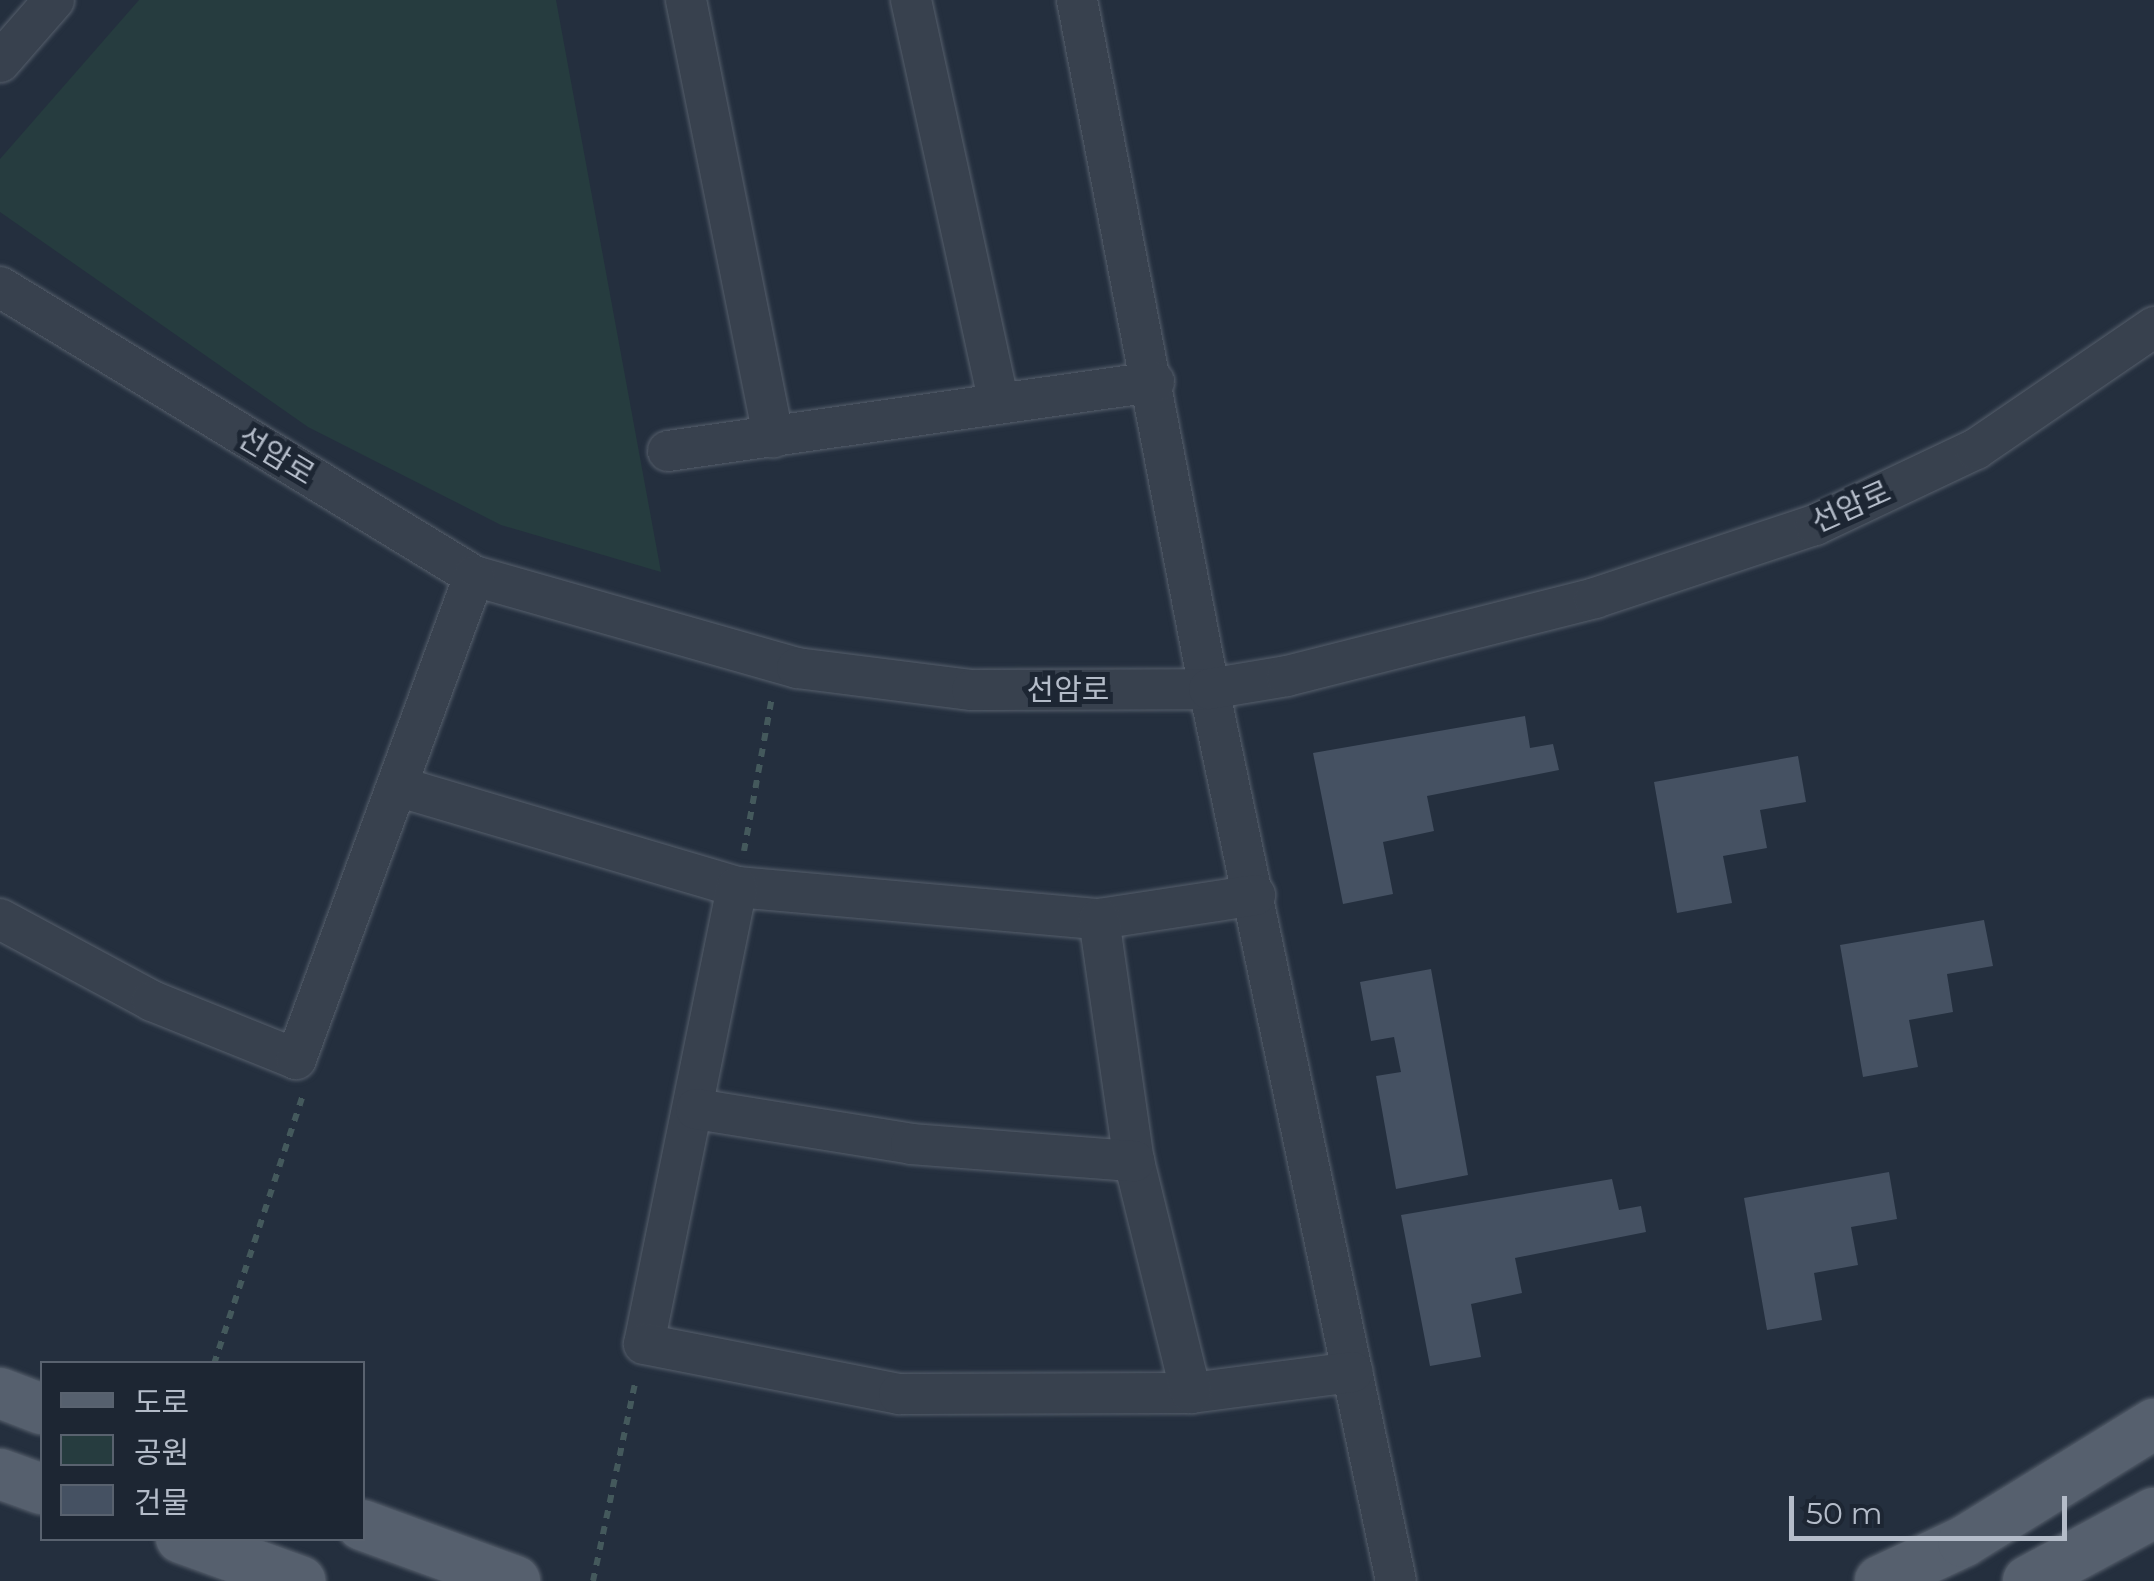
<!DOCTYPE html>
<html>
<head>
<meta charset="utf-8">
<style>
  body { margin:0 }
  #map { position:relative; width:2154px; height:1581px; overflow:hidden; background:#242f3e; font-family:Montserrat,"Noto Sans KR",sans-serif }
  div>[style] { position:absolute }
  [style*='--x'] { left:calc(var(--x)*1px); top:calc(var(--y)*1px); width:calc(var(--w)*1px); rotate:calc(var(--a)*1deg) }
  .green>* { inset:0; background:#263c3f }
  .building>* { inset:0; background:#455162 }
  .path>* { height:6px; margin-top:-3px; transform-origin:0; background:repeating-linear-gradient(90deg,#44595c 0 8px,transparent 0 16px) }
  .roads { filter:drop-shadow(0 0 2px #565f6c) drop-shadow(0 0 2px #565f6c) }
  .minor>* { height:40px; margin:-20px; padding:0 20px; transform-origin:20px; border-radius:20px; background:#38414e }
  .major>* { height:50px; margin:-25px; padding:0 25px; transform-origin:25px; border-radius:25px; background:#56606e }
  span { translate:-50% -50%; white-space:nowrap; text-align:center; line-height:1.15; -webkit-text-stroke:10px #1d2633; paint-order:stroke }
  .street-label { font-size:30px; color:#b4bcc9 }
  .legend { position:absolute; left:40px; top:1361px; width:325px; height:180px; box-sizing:border-box; background:#1d2633; border:2px solid #59626f; margin:0; padding:12px 18px; list-style:none; font-size:30px; color:#b4bcc9 }
  .legend li { display:flex; align-items:center; gap:20px; height:50px }
  .legend b { width:50px; border:2px solid #59626f }
  .scale { position:absolute; left:1789px; top:1496px; width:278px; height:45px; box-sizing:border-box; border:5px solid #b4bcc9; border-top:0; padding-left:12px; font-size:30px; line-height:35px; white-space:nowrap; color:#b4bcc9; -webkit-text-stroke:8px #1d2633; paint-order:stroke }
</style>
</head>
<body>
<div id="map">
  <div class="green">
    <i style="clip-path:polygon(139px 0,556px 0,661px 572px,501px 525px,308px 427px,0 212px,0 159px)"></i>
  </div>
  <div class="building">
    <i style="clip-path:polygon(1525px 716px,1530px 748px,1553px 744px,1559px 770px,1427px 796px,1434px 831px,1383px 842px,1393px 894px,1343px 904px,1313px 753px)"></i>
    <i style="clip-path:polygon(1798px 756px,1806px 802px,1760px 810px,1767px 848px,1723px 856px,1732px 903px,1677px 913px,1654px 782px)"></i>
    <i style="clip-path:polygon(1984px 920px,1993px 966px,1947px 974px,1953px 1012px,1909px 1020px,1918px 1067px,1863px 1077px,1840px 945px)"></i>
    <i style="clip-path:polygon(1431px 969px,1468px 1175px,1396px 1189px,1376px 1076px,1401px 1072px,1394px 1037px,1371px 1041px,1360px 982px)"></i>
    <i style="clip-path:polygon(1889px 1172px,1897px 1219px,1851px 1227px,1858px 1265px,1814px 1273px,1822px 1320px,1767px 1330px,1744px 1198px)"></i>
    <i style="clip-path:polygon(1612px 1179px,1619px 1210px,1641px 1206px,1646px 1232px,1515px 1258px,1522px 1293px,1471px 1304px,1481px 1357px,1430px 1366px,1401px 1215px)"></i>
  </div>
  <div class="path">
    <i style="--x:744;--y:851;--w:157;--a:-79.7"></i>
    <i style="--x:214;--y:1364;--w:283;--a:-71.7"></i>
    <i style="--x:593;--y:1581;--w:207;--a:-78"></i>
  </div>
  <div class="roads">
    <div class="minor">
      <i style="--x:686;--y:0;--w:446;--a:78.7"></i>
      <i style="--x:911;--y:0;--w:412;--a:77.7"></i>
      <i style="--x:1077;--y:0;--w:702;--a:79.15"></i>
      <i style="--x:1209;--y:689;--w:911;--a:78.16"></i>
      <i style="--x:0;--y:62;--w:82;--a:-48.9"></i>
      <i style="--x:0;--y:287;--w:555;--a:31.37"></i>
      <i style="--x:474;--y:576;--w:336;--a:15.9"></i>
      <i style="--x:797;--y:668;--w:176;--a:7.2"></i>
      <i style="--x:972;--y:690;--w:237;--a:-0.2"></i>
      <i style="--x:1209;--y:689;--w:79;--a:-9.5"></i>
      <i style="--x:1287;--y:676;--w:318;--a:-14.2"></i>
      <i style="--x:1595;--y:598;--w:232;--a:-18.4"></i>
      <i style="--x:1815;--y:525;--w:178;--a:-25.3"></i>
      <i style="--x:1976;--y:449;--w:216;--a:-34.4"></i>
      <i style="--x:668;--y:451;--w:491;--a:-8.1"></i>
      <i style="--x:400;--y:787;--w:352;--a:16.5"></i>
      <i style="--x:737;--y:887;--w:363;--a:5.1"></i>
      <i style="--x:1099;--y:919;--w:158;--a:-8.7"></i>
      <i style="--x:737;--y:887;--w:466;--a:101.5"></i>
      <i style="--x:644;--y:1344;--w:260;--a:11.1"></i>
      <i style="--x:899;--y:1394;--w:292;--a:-0.2"></i>
      <i style="--x:1191;--y:1393;--w:163;--a:-7.4"></i>
      <i style="--x:0;--y:919;--w:173;--a:28.3"></i>
      <i style="--x:152;--y:1001;--w:155;--a:21.9"></i>
      <i style="--x:296;--y:1059;--w:515;--a:-69.77"></i>
      <i style="--x:1099;--y:919;--w:245;--a:81.8"></i>
      <i style="--x:1134;--y:1161;--w:239;--a:76.2"></i>
      <i style="--x:696;--y:1109;--w:218;--a:9.2"></i>
      <i style="--x:911;--y:1144;--w:224;--a:4.4"></i>
    </div>
    <div class="major">
      <i style="--x:0;--y:1393;--w:45;--a:20.9"></i>
      <i style="--x:0;--y:1474;--w:45;--a:19.7"></i>
      <i style="--x:362;--y:1525;--w:163;--a:20.1"></i>
      <i style="--x:181;--y:1538;--w:127;--a:19.9"></i>
      <i style="--x:1880;--y:1581;--w:92;--a:-25.2"></i>
      <i style="--x:1963;--y:1542;--w:225;--a:-31.7"></i>
      <i style="--x:2028;--y:1581;--w:143;--a:-28.4"></i>
    </div>
  </div>
  <div class="street-label">
    <span style="left:276px;top:456px;rotate:31deg">선암로</span>
    <span style="left:1851px;top:507px;rotate:-24deg">선암로</span>
    <span style="left:1068px;top:690px">선암로</span>
  </div>
  <ul class="legend">
  <li><b style="height:12px;background:#56606e"></b>도로</li>
  <li><b style="height:28px;background:#263c3f"></b>공원</li>
  <li><b style="height:28px;background:#455162"></b>건물</li>
  </ul>
  <div class="scale">50 m</div>
</div>
</body>
</html>
